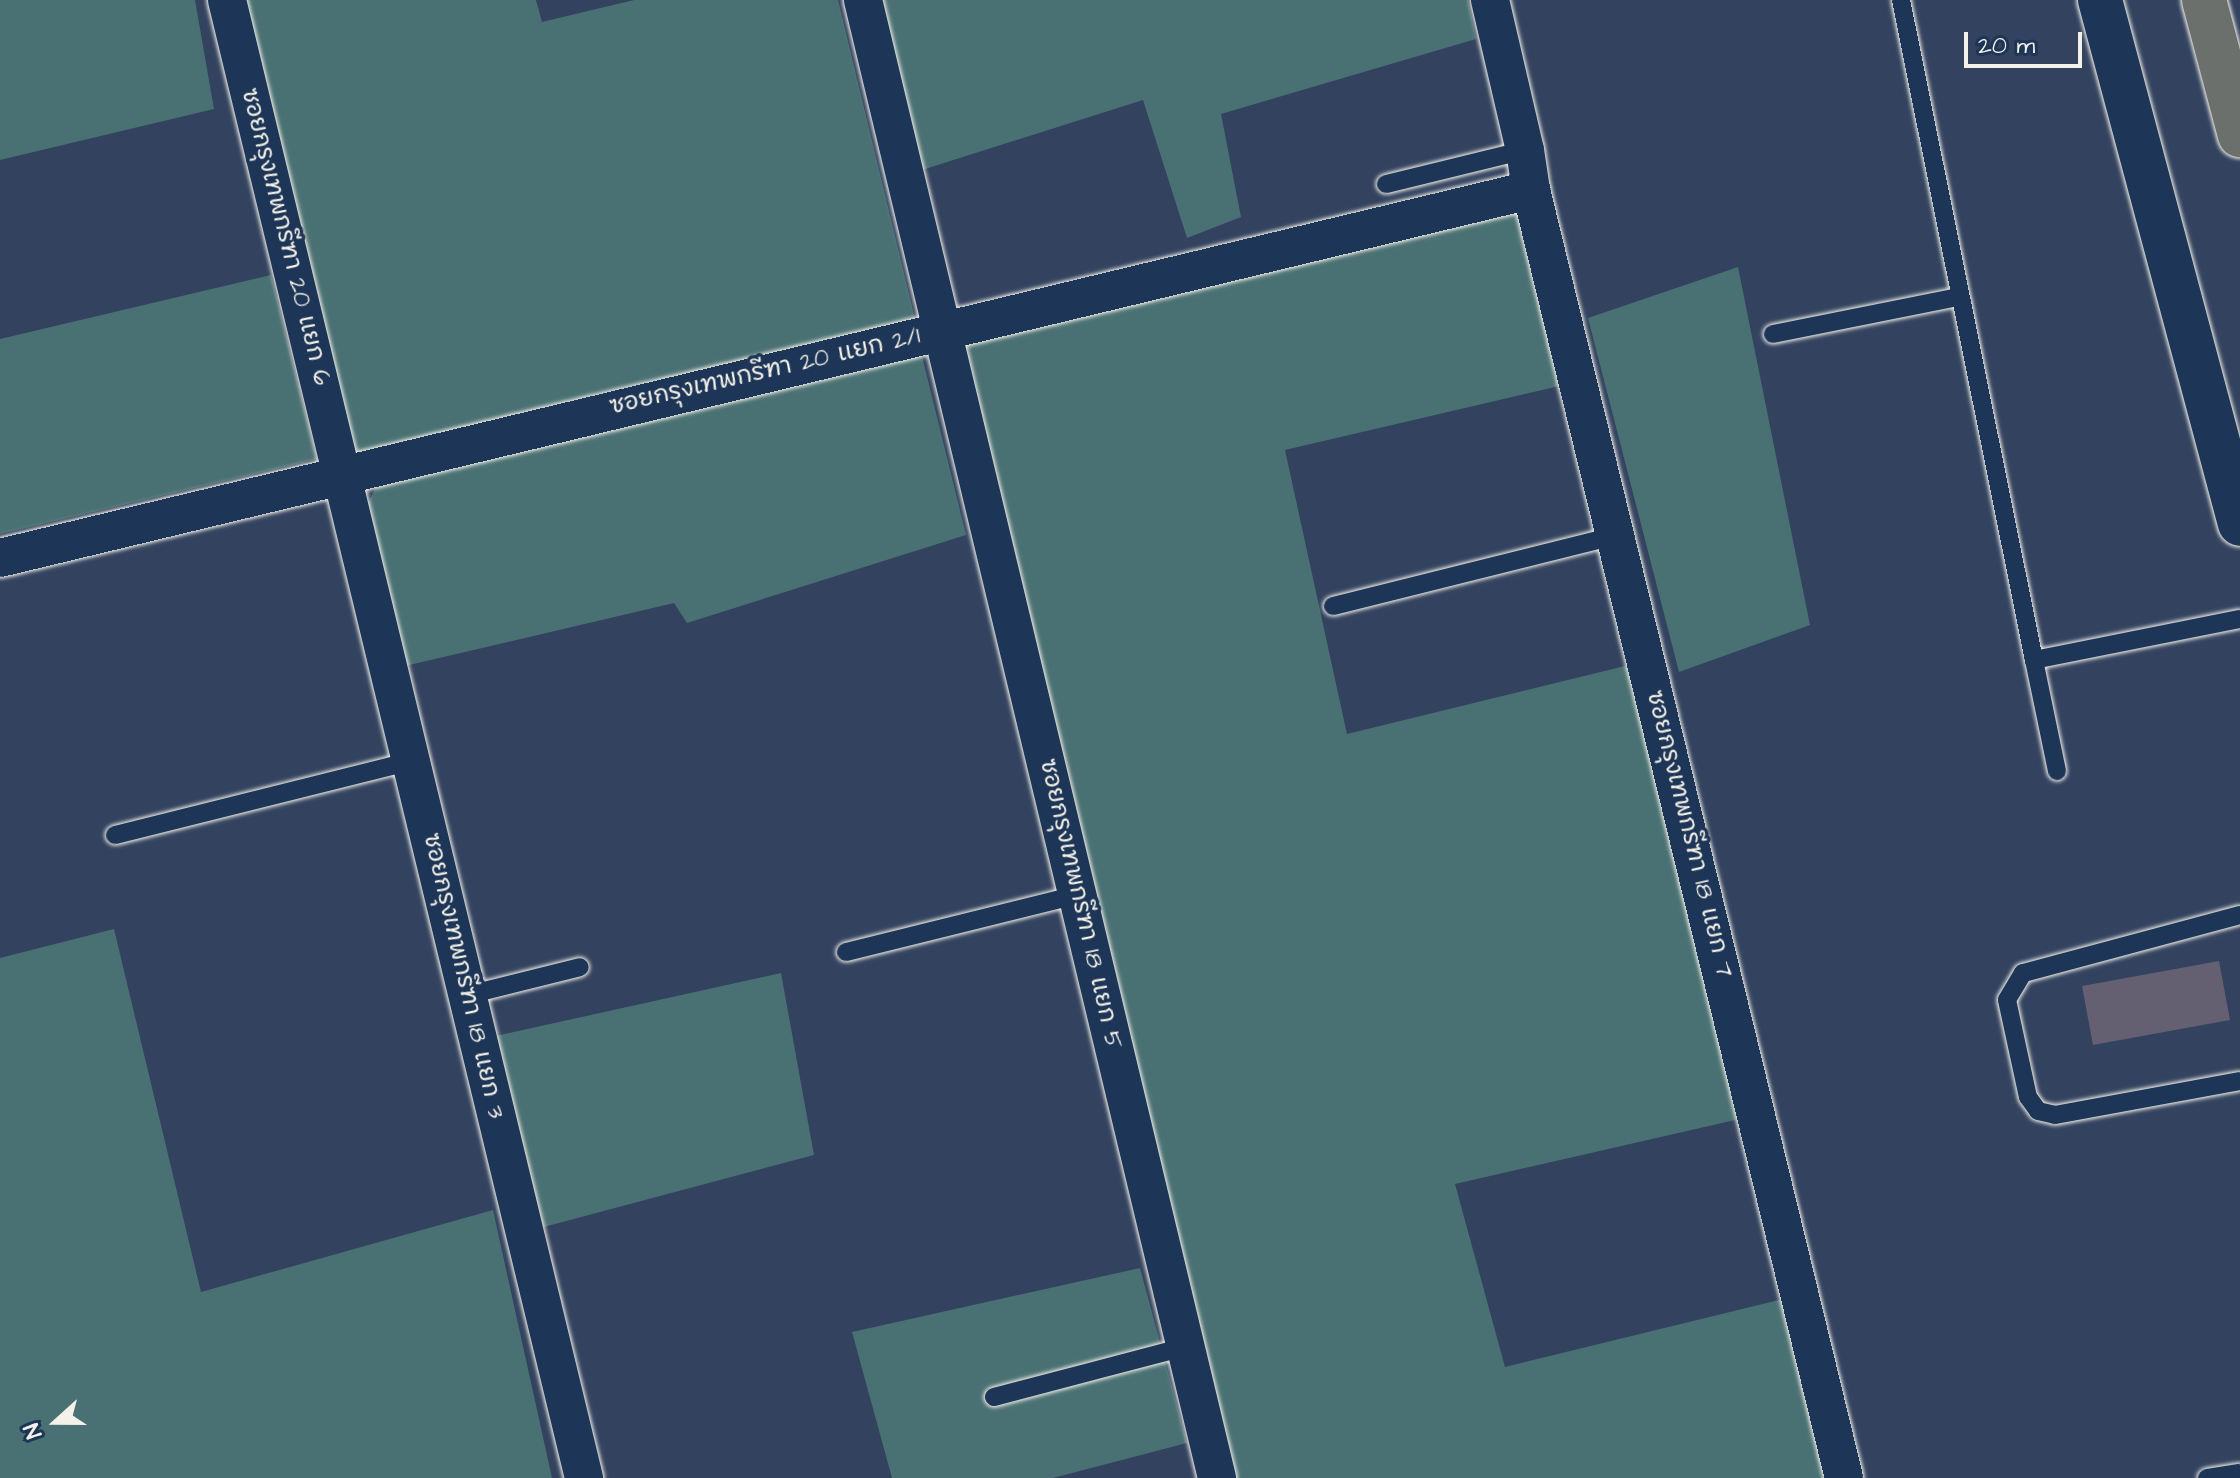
<!DOCTYPE html>
<html>
<head>
<meta charset="utf-8">
<style>
  body { margin:0 }
  #map { position:relative; width:2240px; height:1478px; overflow:hidden; background:#32425f; font-family:"Architects Daughter","Playpen Sans Thai",sans-serif }
  div>[style] { position:absolute }
  [style*='--x'] { left:calc(var(--x)*1px); top:calc(var(--y)*1px); width:calc(var(--w)*1px); rotate:calc(var(--a)*1deg) }
  .green>* { inset:0; background:#497073 }
  .building>* { inset:0; background:#646071 }
  .roads { filter:drop-shadow(0 0 2px #f4f1e8) drop-shadow(0 0 2px #f4f1e8) }
  .service>* { height:18px; margin:-9px; padding:0 9px; transform-origin:9px; border-radius:9px; background:#1d3557 }
  .minor>* { height:38px; margin:-19px; padding:0 19px; transform-origin:19px; border-radius:19px; background:#1d3557 }
  .secondary>* { height:44px; margin:-22px; padding:0 22px; transform-origin:22px; border-radius:22px; background:#1d3557 }
  .motorway>* { height:44px; margin:-22px; padding:0 22px; transform-origin:22px; border-radius:22px; background:#6b706d }
  span { translate:-50% -50%; white-space:nowrap; text-align:center; line-height:1.15; -webkit-text-stroke:7px #1d3557; paint-order:stroke }
  .street-label { font-size:24px; color:#f4f1e8 }
  .north { position:absolute; left:16px; top:1382px; width:80px; height:80px; -webkit-text-stroke:6px #1d3557; paint-order:stroke; rotate:249deg; font-size:22px; font-weight:700; line-height:32px; text-align:center; color:#f4f1e8 }
  .north::after { content:''; display:block; margin:auto; width:28px; height:36px; background:#f4f1e8; clip-path:polygon(50% 0,100% 100%,50% 72%,0 100%) }
  .scale { position:absolute; left:1964px; top:32px; width:118px; height:36px; box-sizing:border-box; border:4px solid #f4f1e8; border-top:0; padding-left:10px; font-size:24px; line-height:28px; white-space:nowrap; color:#f4f1e8; -webkit-text-stroke:6px #1d3557; paint-order:stroke }
</style>
</head>
<body>
<div id="map">
  <div class="green">
    <i style="clip-path:polygon(0 0,195px 0,214px 109px,0 160px)"></i>
    <i style="clip-path:polygon(237px 0,536px 0,542px 22px,634px 0,838px 0,916px 323px,630px 386px,350px 456px)"></i>
    <i style="clip-path:polygon(883px 0,1468px 0,1476px 39px,1221px 114px,1241px 217px,1187px 238px,1143px 100px,922px 170px)"></i>
    <i style="clip-path:polygon(1523px 209px,1564px 385px,1285px 450px,1347px 734px,1633px 664px,1744px 1118px,1455px 1184px,1505px 1367px,1791px 1297px,1830px 1478px,1232px 1478px,955px 345px)"></i>
    <i style="clip-path:polygon(1738px 267px,1810px 625px,1679px 672px,1588px 318px)"></i>
    <i style="clip-path:polygon(271px 275px,317px 459px,0 534px,0 339px)"></i>
    <i style="clip-path:polygon(921px 352px,966px 535px,687px 623px,674px 603px,405px 666px,364px 511px,380px 479px)"></i>
    <i style="clip-path:polygon(114px 929px,201px 1292px,493px 1210px,552px 1478px,0 1478px,0 958px)"></i>
    <i style="clip-path:polygon(781px 973px,814px 1155px,540px 1228px,491px 1037px)"></i>
    <i style="clip-path:polygon(1140px 1268px,1187px 1443px,1053px 1478px,892px 1478px,852px 1332px)"></i>
  </div>
  <div class="building">
    <i style="clip-path:polygon(2219px 961px,2230px 1020px,2093px 1045px,2082px 986px)"></i>
  </div>
  <div class="roads">
    <div class="service">
      <i style="--x:1901;--y:0;--w:673;--a:78.61"></i>
      <i style="--x:1386;--y:184;--w:143;--a:-13.7"></i>
      <i style="--x:1773;--y:334;--w:190;--a:-11.3"></i>
      <i style="--x:1333;--y:606;--w:293;--a:-14"></i>
      <i style="--x:2057;--y:771;--w:113;--a:-101.7"></i>
      <i style="--x:2034;--y:660;--w:210;--a:-11.3"></i>
      <i style="--x:115;--y:835;--w:305;--a:-14"></i>
      <i style="--x:2240;--y:915;--w:225;--a:165"></i>
      <i style="--x:2023;--y:973;--w:31;--a:121"></i>
      <i style="--x:2007;--y:1000;--w:99;--a:77.8"></i>
      <i style="--x:2028;--y:1097;--w:17;--a:54"></i>
      <i style="--x:2038;--y:1111;--w:17;--a:13"></i>
      <i style="--x:2055;--y:1115;--w:188;--a:-10.4"></i>
      <i style="--x:846;--y:952;--w:238;--a:-13.9"></i>
      <i style="--x:468;--y:995;--w:115;--a:-14"></i>
      <i style="--x:994;--y:1397;--w:197;--a:-14.7"></i>
      <i style="--x:2207;--y:1478;--w:33;--a:-9"></i>
    </div>
    <div class="minor">
      <i style="--x:227;--y:0;--w:1521;--a:76.42"></i>
      <i style="--x:863;--y:0;--w:1520;--a:76.53"></i>
      <i style="--x:1490;--y:0;--w:154;--a:76.9"></i>
      <i style="--x:1525;--y:150;--w:40;--a:81.5"></i>
      <i style="--x:1531;--y:190;--w:1325;--a:76.34"></i>
      <i style="--x:0;--y:558;--w:1575;--a:-13.52"></i>
    </div>
    <div class="secondary">
      <i style="--x:2100;--y:0;--w:542;--a:75.04"></i>
    </div>
    <div class="motorway">
      <i style="--x:2204;--y:0;--w:140;--a:75.1"></i>
    </div>
  </div>
  <div class="street-label">
    <span style="left:285px;top:237px;rotate:76deg">ซอยกรุงเทพกรีฑา 20 แยก 6</span>
    <span style="left:765px;top:372px;rotate:-13deg">ซอยกรุงเทพกรีฑา 20 แยก 2/1</span>
    <span style="left:1689px;top:834px;rotate:76deg">ซอยกรุงเทพกรีฑา 18 แยก 7</span>
    <span style="left:1080px;top:904px;rotate:77deg">ซอยกรุงเทพกรีฑา 18 แยก 5</span>
    <span style="left:463px;top:976px;rotate:77deg">ซอยกรุงเทพกรีฑา 18 แยก 3</span>
  </div>
  <div class="north">N</div>
  <div class="scale">20 m</div>
</div>
</body>
</html>
